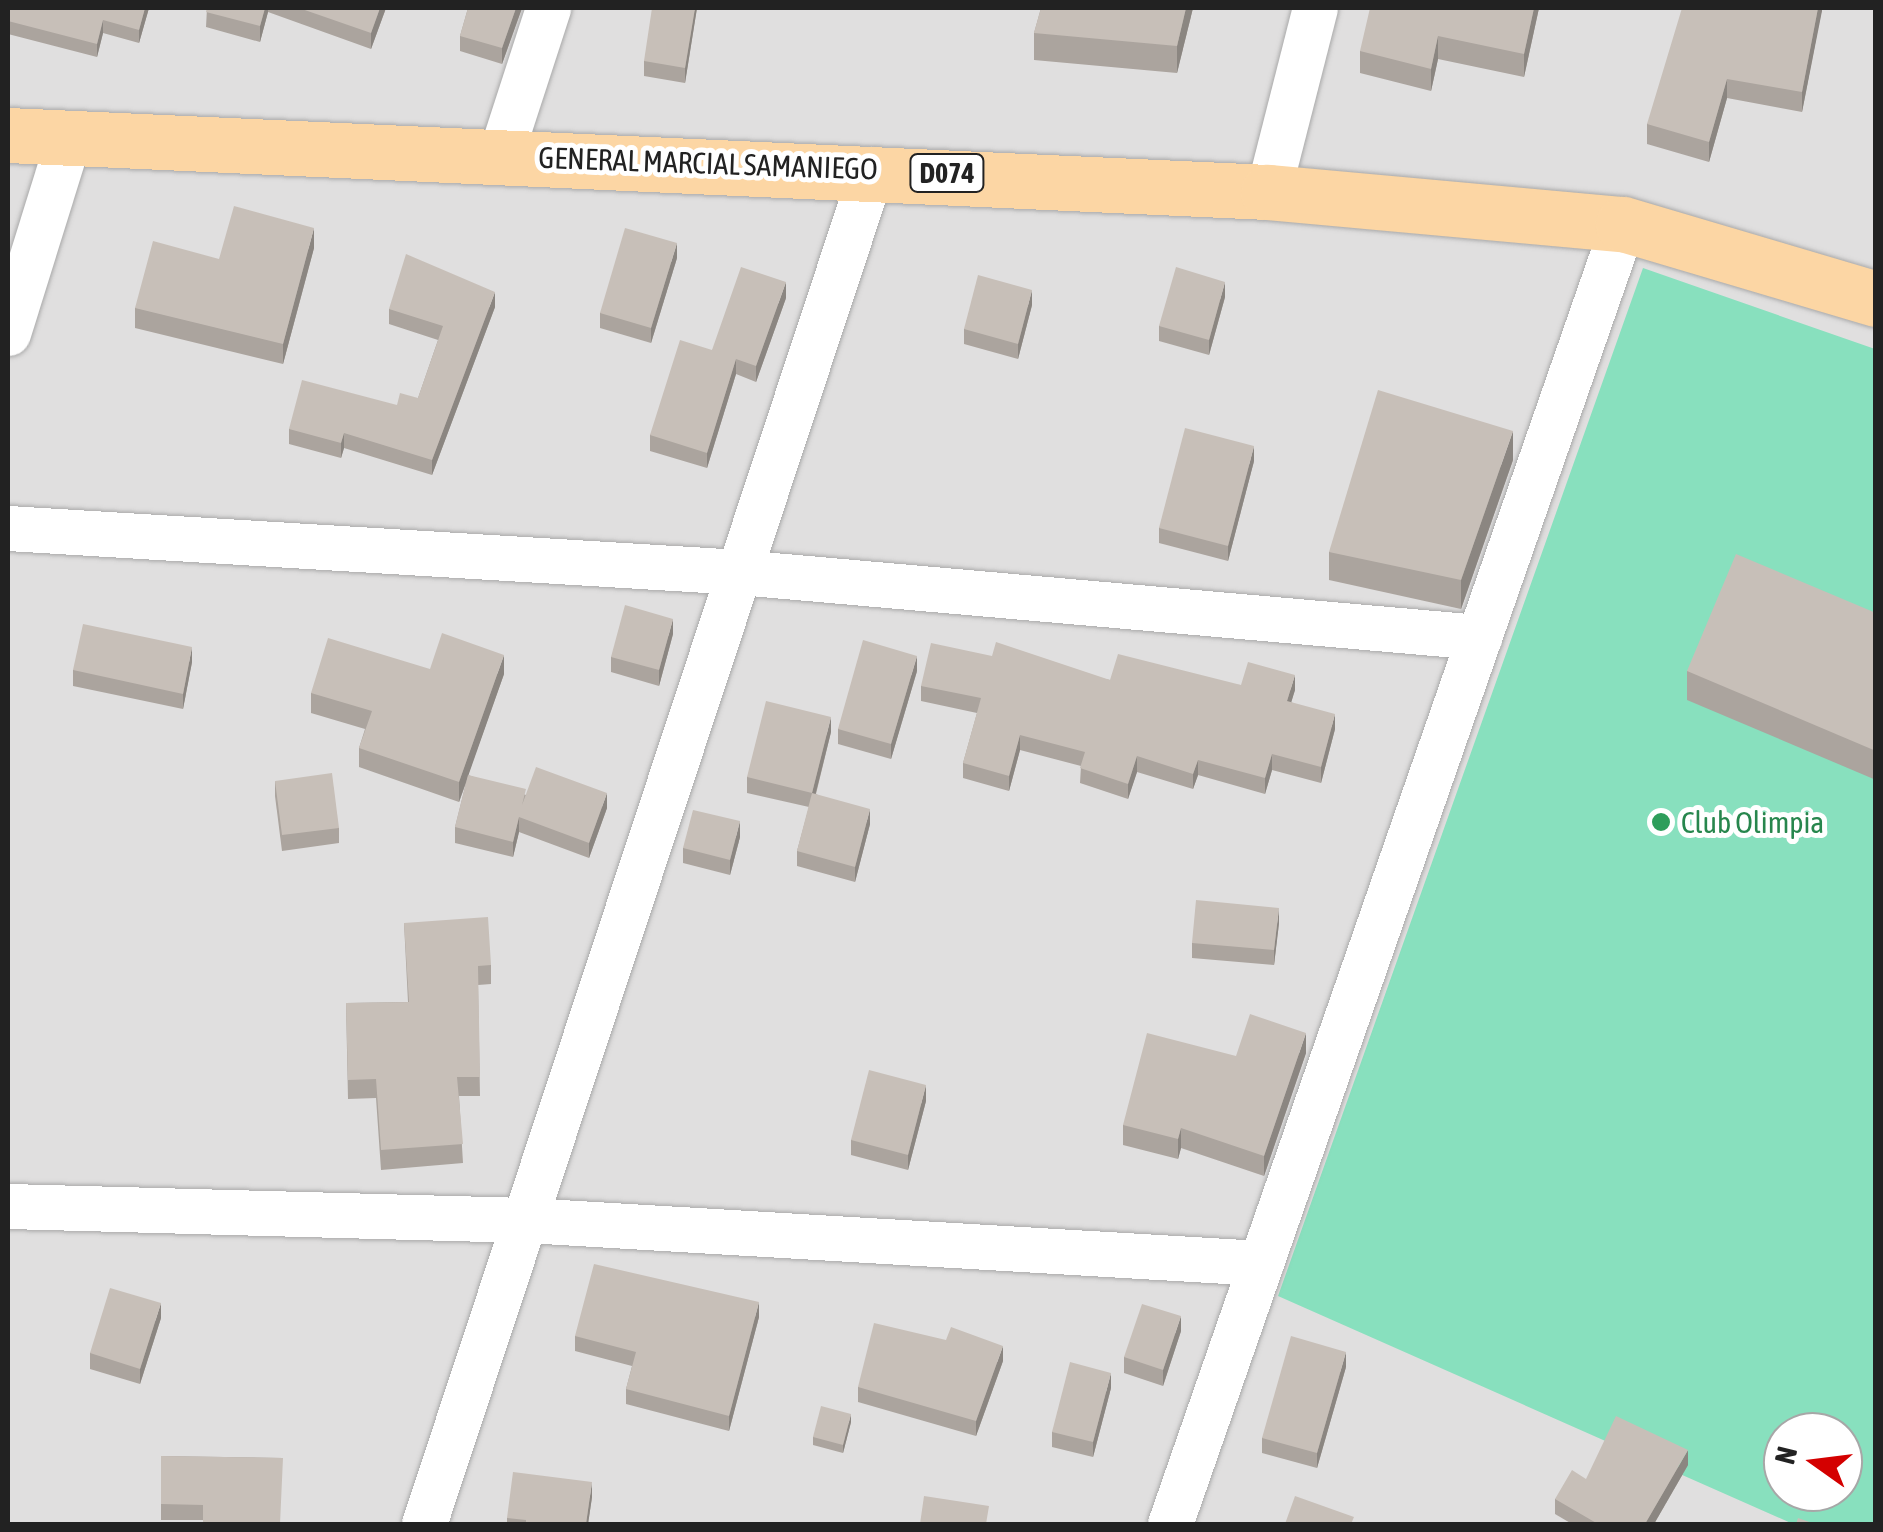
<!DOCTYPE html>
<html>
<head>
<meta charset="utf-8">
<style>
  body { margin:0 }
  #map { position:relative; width:1883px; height:1532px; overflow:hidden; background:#f2efe9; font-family:"Asap Condensed",sans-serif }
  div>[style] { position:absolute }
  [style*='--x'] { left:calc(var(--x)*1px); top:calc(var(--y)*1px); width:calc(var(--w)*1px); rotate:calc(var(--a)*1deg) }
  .residential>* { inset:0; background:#e0dfdf }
  .pitch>* { inset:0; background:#88e0be }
  .roads { filter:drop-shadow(0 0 2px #a9a9a9) drop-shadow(0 0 2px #a9a9a9) }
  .minor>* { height:45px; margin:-22.5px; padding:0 22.5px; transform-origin:22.5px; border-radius:22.5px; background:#fff }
  .major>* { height:55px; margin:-27.5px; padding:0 27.5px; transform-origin:27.5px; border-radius:27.5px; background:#fcd6a4 }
  .wall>* { inset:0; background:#aba49e }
  .shaded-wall>* { inset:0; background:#8b8681 }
  .building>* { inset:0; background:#c7bfb8 }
  .dots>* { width:28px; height:28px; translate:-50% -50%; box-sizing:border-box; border:5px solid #fff; border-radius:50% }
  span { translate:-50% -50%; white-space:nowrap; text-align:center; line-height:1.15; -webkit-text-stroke:10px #fff; paint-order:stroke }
  .shield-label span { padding:2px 8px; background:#fff; border:2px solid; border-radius:8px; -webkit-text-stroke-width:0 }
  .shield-label { font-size:28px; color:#222; font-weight:700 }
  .street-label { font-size:30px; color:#222 }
  .leisure-label { font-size:30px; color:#27864d }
  .left { translate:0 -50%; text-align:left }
  .frame { position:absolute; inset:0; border:10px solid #222; pointer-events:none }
  .north { position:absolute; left:1763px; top:1412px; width:100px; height:100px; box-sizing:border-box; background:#fff; border:2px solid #a7a7a7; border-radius:50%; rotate:284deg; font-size:28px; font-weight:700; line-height:40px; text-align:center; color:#222 }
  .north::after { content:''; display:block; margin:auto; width:35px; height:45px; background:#d40000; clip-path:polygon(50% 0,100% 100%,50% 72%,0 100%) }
</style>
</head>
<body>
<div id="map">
  <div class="residential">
    <i style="clip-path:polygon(evenodd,8px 8px,1875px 8px,1875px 1524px,8px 1524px,8px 8px,1783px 1432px,1843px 1432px,1843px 1492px,1783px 1492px,1783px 1432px)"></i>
  </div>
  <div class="pitch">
    <i style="clip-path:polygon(evenodd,1643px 268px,1875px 349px,1875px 1524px,1793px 1524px,1278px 1296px,1643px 268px,1783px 1432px,1843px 1432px,1843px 1492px,1783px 1492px,1783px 1432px)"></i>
  </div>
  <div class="roads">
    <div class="minor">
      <i style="--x:500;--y:156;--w:156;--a:-72"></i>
      <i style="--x:1268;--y:192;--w:190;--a:-75.7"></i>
      <i style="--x:8;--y:333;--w:205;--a:-72.7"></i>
      <i style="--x:8;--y:528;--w:732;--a:3.44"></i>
      <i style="--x:739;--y:572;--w:743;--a:5.02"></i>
      <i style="--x:8;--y:1206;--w:518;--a:1.55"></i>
      <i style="--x:526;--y:1220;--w:736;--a:3.35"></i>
      <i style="--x:424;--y:1524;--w:1427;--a:-71.7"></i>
      <i style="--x:1170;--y:1524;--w:1377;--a:-70.79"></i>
    </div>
    <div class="major">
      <i style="--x:8;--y:135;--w:1261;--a:2.59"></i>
      <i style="--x:1268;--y:192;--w:356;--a:5.2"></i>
      <i style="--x:1623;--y:224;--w:264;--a:16.5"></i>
    </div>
  </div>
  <div class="wall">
    <i style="clip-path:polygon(8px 8px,149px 8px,139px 43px,103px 33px,97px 57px,8px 34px)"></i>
    <i style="clip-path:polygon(207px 8px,386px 8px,371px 49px,268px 12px,260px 42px,206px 27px)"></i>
    <i style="clip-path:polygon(468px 8px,522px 8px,502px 64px,460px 51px,460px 36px)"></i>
    <i style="clip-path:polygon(697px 8px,685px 83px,644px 76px,644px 61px)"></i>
    <i style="clip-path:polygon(1041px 8px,1193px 8px,1177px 73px,1034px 60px,1034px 33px)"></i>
    <i style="clip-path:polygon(1539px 8px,1524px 77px,1438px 59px,1431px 91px,1360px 73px,1360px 51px)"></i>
    <i style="clip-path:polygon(1763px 8px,1822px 8px,1802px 112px,1727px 98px,1709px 162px,1647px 144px,1647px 124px)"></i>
    <i style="clip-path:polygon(314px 248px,283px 364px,135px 328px,135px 308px,219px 259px)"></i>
    <i style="clip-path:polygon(677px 258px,651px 343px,600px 328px,600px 313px)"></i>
    <i style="clip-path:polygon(1225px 297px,1209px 355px,1159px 341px,1159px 326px)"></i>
    <i style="clip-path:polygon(786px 298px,756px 382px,736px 374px,707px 468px,650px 451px,650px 435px,712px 350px)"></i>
    <i style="clip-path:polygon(1032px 305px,1018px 359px,964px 344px,964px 329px)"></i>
    <i style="clip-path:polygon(495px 307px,432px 475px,344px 448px,341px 458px,289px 444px,289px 429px,397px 405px,418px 398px,438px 340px,389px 324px,389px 309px)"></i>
    <i style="clip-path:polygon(1513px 460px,1461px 609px,1329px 580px,1329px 552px)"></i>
    <i style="clip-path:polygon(1254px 461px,1228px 561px,1159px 543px,1159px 528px)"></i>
    <i style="clip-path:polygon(1876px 613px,1876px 780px,1687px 700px,1687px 671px)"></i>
    <i style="clip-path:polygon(673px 634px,659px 686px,611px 672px,611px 657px)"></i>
    <i style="clip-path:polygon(992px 656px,1110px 680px,1241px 685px,1295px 690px,1291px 702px,1335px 729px,1321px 783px,1272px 770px,1265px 794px,1198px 775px,1193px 789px,1137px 772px,1128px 799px,1080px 783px,1081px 766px,1020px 750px,1009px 791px,963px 778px,963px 763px,977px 713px,921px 701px,921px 686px)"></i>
    <i style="clip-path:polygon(192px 662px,183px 709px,73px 686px,73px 670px)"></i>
    <i style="clip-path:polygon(430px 669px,504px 674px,468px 775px,526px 795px,607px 808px,589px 858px,519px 832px,513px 857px,455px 843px,455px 827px,466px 783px,459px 802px,359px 767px,359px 748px,365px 729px,311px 713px,311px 693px)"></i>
    <i style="clip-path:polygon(917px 671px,891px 759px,838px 744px,838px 729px)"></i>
    <i style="clip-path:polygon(831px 732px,816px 794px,870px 824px,855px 882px,797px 866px,797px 851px,809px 807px,747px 793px,747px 777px)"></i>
    <i style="clip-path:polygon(275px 781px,339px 828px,339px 843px,282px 851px,275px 796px)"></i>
    <i style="clip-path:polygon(740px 837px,730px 875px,683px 863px,683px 848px)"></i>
    <i style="clip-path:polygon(404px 923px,491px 965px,491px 984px,478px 985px,480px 1096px,459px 1096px,463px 1163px,381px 1170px,376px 1098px,348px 1099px,346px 1003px,408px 1002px)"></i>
    <i style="clip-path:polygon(1279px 923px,1274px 965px,1192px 958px,1192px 943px)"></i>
    <i style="clip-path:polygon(1306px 1053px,1264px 1176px,1181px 1148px,1178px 1159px,1123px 1145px,1123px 1125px,1236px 1056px)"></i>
    <i style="clip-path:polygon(926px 1101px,908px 1170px,851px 1155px,851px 1140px)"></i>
    <i style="clip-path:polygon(759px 1317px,729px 1431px,626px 1404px,626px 1389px,632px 1366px,575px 1351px,575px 1336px)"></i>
    <i style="clip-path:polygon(161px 1318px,140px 1384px,90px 1369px,90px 1353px)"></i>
    <i style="clip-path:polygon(1181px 1331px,1163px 1386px,1124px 1373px,1124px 1357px)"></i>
    <i style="clip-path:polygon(1003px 1361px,976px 1436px,858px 1402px,858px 1387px)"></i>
    <i style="clip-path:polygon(1346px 1367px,1317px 1468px,1262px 1453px,1262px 1438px)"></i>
    <i style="clip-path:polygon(1111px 1388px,1093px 1457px,1052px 1447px,1052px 1432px)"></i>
    <i style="clip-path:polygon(851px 1422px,843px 1453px,813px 1445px,813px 1437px)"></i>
    <i style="clip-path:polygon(161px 1456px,283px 1458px,203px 1520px,161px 1520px)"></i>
    <i style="clip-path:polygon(1688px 1465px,1654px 1524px,1572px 1524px,1555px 1514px,1555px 1499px)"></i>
    <i style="clip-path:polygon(592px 1497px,588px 1524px,507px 1524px,507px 1518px)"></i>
  </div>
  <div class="shaded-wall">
    <i style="clip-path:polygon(145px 8px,149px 8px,139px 43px,139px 30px)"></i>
    <i style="clip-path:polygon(265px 8px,268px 8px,268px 12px,260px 42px,260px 26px)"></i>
    <i style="clip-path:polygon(380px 8px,386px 8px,371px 49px,371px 33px)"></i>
    <i style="clip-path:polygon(516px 8px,522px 8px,502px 64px,502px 48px)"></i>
    <i style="clip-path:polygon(695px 8px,697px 8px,685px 83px,685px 68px)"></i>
    <i style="clip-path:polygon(1186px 8px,1193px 8px,1177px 73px,1177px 46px)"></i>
    <i style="clip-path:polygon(1534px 8px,1539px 8px,1524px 77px,1524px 54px)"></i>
    <i style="clip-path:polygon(1818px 8px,1822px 8px,1822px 11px,1802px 112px,1802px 92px)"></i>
    <i style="clip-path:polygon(103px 20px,103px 33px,97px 57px,97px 44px)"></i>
    <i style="clip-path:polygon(1438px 36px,1438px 59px,1431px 91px,1431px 69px)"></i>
    <i style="clip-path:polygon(1727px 79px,1727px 98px,1709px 162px,1709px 142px)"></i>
    <i style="clip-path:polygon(314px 228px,314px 248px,283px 364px,283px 344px)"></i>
    <i style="clip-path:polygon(677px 243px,677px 258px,651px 343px,651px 328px)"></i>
    <i style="clip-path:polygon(786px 282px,786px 298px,756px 382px,756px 366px)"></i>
    <i style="clip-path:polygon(1225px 282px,1225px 297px,1209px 355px,1209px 340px)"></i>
    <i style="clip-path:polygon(1032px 290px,1032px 305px,1018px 359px,1018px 344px)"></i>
    <i style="clip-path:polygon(495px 292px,495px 307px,432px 475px,432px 460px)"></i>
    <i style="clip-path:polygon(736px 359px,736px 374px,707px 468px,707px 453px)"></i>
    <i style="clip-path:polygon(1513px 431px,1513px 460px,1461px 609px,1461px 580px)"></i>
    <i style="clip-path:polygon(344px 433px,344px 448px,341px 458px,341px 443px)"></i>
    <i style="clip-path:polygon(1254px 446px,1254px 461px,1228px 561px,1228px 546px)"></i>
    <i style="clip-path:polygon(673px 619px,673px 634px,659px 686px,659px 670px)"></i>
    <i style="clip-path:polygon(192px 647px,192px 662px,183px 709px,183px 694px)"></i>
    <i style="clip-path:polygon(504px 655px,504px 674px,459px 802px,459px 782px)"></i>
    <i style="clip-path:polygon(917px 656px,917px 671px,891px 759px,891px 744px)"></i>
    <i style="clip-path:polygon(1295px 675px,1295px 690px,1287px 716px,1287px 701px)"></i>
    <i style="clip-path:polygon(1335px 714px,1335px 729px,1321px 783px,1321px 767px)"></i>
    <i style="clip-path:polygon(831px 717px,831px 732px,812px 808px,812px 793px)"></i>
    <i style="clip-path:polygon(1020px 735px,1020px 750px,1009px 791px,1009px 776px)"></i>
    <i style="clip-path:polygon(1272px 754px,1272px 770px,1265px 794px,1265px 778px)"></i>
    <i style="clip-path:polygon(1137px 756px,1137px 772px,1128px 799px,1128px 784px)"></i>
    <i style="clip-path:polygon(1198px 760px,1198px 775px,1193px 789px,1193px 774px)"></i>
    <i style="clip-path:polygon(607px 793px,607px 808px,589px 858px,589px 843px)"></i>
    <i style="clip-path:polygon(870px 809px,870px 824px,855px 882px,855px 867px)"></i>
    <i style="clip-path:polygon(519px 817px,519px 832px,513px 857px,513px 842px)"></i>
    <i style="clip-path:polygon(740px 821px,740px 837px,730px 875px,730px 860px)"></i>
    <i style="clip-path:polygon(1279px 908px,1279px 923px,1274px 965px,1274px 950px)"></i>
    <i style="clip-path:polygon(1306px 1033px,1306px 1053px,1264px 1176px,1264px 1156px)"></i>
    <i style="clip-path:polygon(926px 1085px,926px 1101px,908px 1170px,908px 1155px)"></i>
    <i style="clip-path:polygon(1181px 1128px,1181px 1148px,1178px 1159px,1178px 1139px)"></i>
    <i style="clip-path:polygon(759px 1302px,759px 1317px,729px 1431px,729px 1416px)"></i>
    <i style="clip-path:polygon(161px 1303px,161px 1318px,140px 1384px,140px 1369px)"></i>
    <i style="clip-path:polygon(1181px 1316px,1181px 1331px,1163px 1386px,1163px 1370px)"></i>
    <i style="clip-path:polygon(1003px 1346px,1003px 1361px,976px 1436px,976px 1421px)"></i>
    <i style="clip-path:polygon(1346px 1352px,1346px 1367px,1317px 1468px,1317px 1453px)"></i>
    <i style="clip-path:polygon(1111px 1373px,1111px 1388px,1093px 1457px,1093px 1442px)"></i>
    <i style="clip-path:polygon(851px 1414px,851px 1422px,843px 1453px,843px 1445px)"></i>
    <i style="clip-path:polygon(1688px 1450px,1688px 1465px,1654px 1524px,1645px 1524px)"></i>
    <i style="clip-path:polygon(592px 1482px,592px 1497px,588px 1524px,586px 1524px)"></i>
  </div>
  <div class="building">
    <i style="clip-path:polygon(8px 8px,145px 8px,139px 30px,103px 20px,97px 44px,8px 21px)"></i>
    <i style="clip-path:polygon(207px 8px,265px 8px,260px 26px,206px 12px)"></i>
    <i style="clip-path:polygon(299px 8px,380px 8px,371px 33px)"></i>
    <i style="clip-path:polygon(468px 8px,516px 8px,502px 48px,460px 36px)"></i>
    <i style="clip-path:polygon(652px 8px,695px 8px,685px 68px,644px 61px)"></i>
    <i style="clip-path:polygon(1041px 8px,1186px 8px,1177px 46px,1034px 33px)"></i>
    <i style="clip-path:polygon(1370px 8px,1534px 8px,1524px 54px,1438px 36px,1431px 69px,1360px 51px)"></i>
    <i style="clip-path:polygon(1682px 8px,1818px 8px,1802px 92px,1727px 79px,1709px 142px,1647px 124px)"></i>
    <i style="clip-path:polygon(234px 206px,314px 228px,283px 344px,135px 308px,153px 241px,219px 259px)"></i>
    <i style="clip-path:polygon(625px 228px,677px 243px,651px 328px,600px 313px)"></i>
    <i style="clip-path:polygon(406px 254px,495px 292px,432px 460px,344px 433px,341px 443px,289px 429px,302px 380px,397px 405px,400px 393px,418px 398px,443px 326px,389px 309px)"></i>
    <i style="clip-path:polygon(741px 267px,786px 282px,756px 366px,736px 359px,707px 453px,650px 435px,680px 340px,712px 350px)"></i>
    <i style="clip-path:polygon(1176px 267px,1225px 282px,1209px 340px,1159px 326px)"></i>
    <i style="clip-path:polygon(978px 275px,1032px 290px,1018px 344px,964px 329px)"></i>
    <i style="clip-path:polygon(1378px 390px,1513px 431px,1461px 580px,1329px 552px)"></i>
    <i style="clip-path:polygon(1185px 428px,1254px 446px,1228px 546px,1159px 528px)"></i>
    <i style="clip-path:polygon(1736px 554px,1876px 613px,1876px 751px,1687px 671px)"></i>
    <i style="clip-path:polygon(625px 605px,673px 619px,659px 670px,611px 657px)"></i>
    <i style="clip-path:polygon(83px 624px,192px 647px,183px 694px,73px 670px)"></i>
    <i style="clip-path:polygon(442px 633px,504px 655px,459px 782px,359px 748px,372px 711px,311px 693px,328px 638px,430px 669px)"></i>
    <i style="clip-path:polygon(863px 640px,917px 656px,891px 744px,838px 729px)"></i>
    <i style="clip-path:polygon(996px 642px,1110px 680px,1118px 654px,1241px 685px,1248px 662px,1295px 675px,1287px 701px,1335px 714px,1321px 767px,1272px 754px,1265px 778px,1198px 760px,1193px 774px,1137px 756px,1128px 784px,1080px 768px,1085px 752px,1020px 735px,1009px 776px,963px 763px,981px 698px,921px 686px,931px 643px,992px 656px)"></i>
    <i style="clip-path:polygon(766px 701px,831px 717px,812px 793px,747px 777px)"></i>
    <i style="clip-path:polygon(536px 767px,607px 793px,589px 843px,519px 817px,513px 842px,455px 827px,468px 775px,526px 789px,522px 805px)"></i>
    <i style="clip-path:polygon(332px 773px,339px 828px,282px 835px,275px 781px)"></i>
    <i style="clip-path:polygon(812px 793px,870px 809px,855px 867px,797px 851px)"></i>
    <i style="clip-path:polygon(693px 810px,740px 821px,730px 860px,683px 848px)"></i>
    <i style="clip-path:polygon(1196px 900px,1279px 908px,1274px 950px,1192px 943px)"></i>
    <i style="clip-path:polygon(488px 917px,491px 965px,478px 966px,480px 1077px,457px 1077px,463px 1144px,381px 1150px,376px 1079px,348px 1080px,346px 1003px,409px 1002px,404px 923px)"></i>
    <i style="clip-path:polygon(1250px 1014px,1306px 1033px,1264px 1156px,1181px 1128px,1178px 1139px,1123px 1125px,1147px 1033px,1236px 1056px)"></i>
    <i style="clip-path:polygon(869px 1070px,926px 1085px,908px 1155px,851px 1140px)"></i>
    <i style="clip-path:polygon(594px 1264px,759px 1302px,729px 1416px,626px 1389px,636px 1352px,575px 1336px)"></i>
    <i style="clip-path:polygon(110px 1288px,161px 1303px,140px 1369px,90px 1353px)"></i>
    <i style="clip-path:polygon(1142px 1304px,1181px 1316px,1163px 1370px,1124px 1357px)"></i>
    <i style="clip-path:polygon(874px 1323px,946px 1340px,951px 1327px,1003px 1346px,976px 1421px,858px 1387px)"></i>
    <i style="clip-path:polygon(1291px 1336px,1346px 1352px,1317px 1453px,1262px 1438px)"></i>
    <i style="clip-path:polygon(1070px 1362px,1111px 1373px,1093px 1442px,1052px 1432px)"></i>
    <i style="clip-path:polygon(821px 1406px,851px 1414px,843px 1445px,813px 1437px)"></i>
    <i style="clip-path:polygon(1616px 1416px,1688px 1450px,1645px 1524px,1598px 1524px,1555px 1499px,1572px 1470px,1586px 1479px)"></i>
    <i style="clip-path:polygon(161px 1456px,283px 1458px,280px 1524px,203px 1524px,203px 1505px,161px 1504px)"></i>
    <i style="clip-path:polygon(513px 1472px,592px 1482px,586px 1524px,526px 1524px,526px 1520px,507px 1518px)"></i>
    <i style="clip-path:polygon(924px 1496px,989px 1506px,986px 1524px,920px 1524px)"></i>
    <i style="clip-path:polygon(1295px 1496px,1354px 1517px,1351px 1524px,1285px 1524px)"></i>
    <i style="clip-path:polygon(1798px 1518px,1815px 1524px,1796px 1524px)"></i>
    <i style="clip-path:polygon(820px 1522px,849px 1524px,820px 1524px)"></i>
  </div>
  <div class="dots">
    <i style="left:1661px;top:822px;background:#2e9e5b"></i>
  </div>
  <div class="shield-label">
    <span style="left:947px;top:173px">D074</span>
  </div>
  <div class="street-label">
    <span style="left:708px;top:163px;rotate:2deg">GENERAL MARCIAL SAMANIEGO</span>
  </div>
  <div class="leisure-label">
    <span class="left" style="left:1681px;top:822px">Club Olimpia</span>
  </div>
  <div class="frame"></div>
  <div class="north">N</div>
</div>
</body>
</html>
